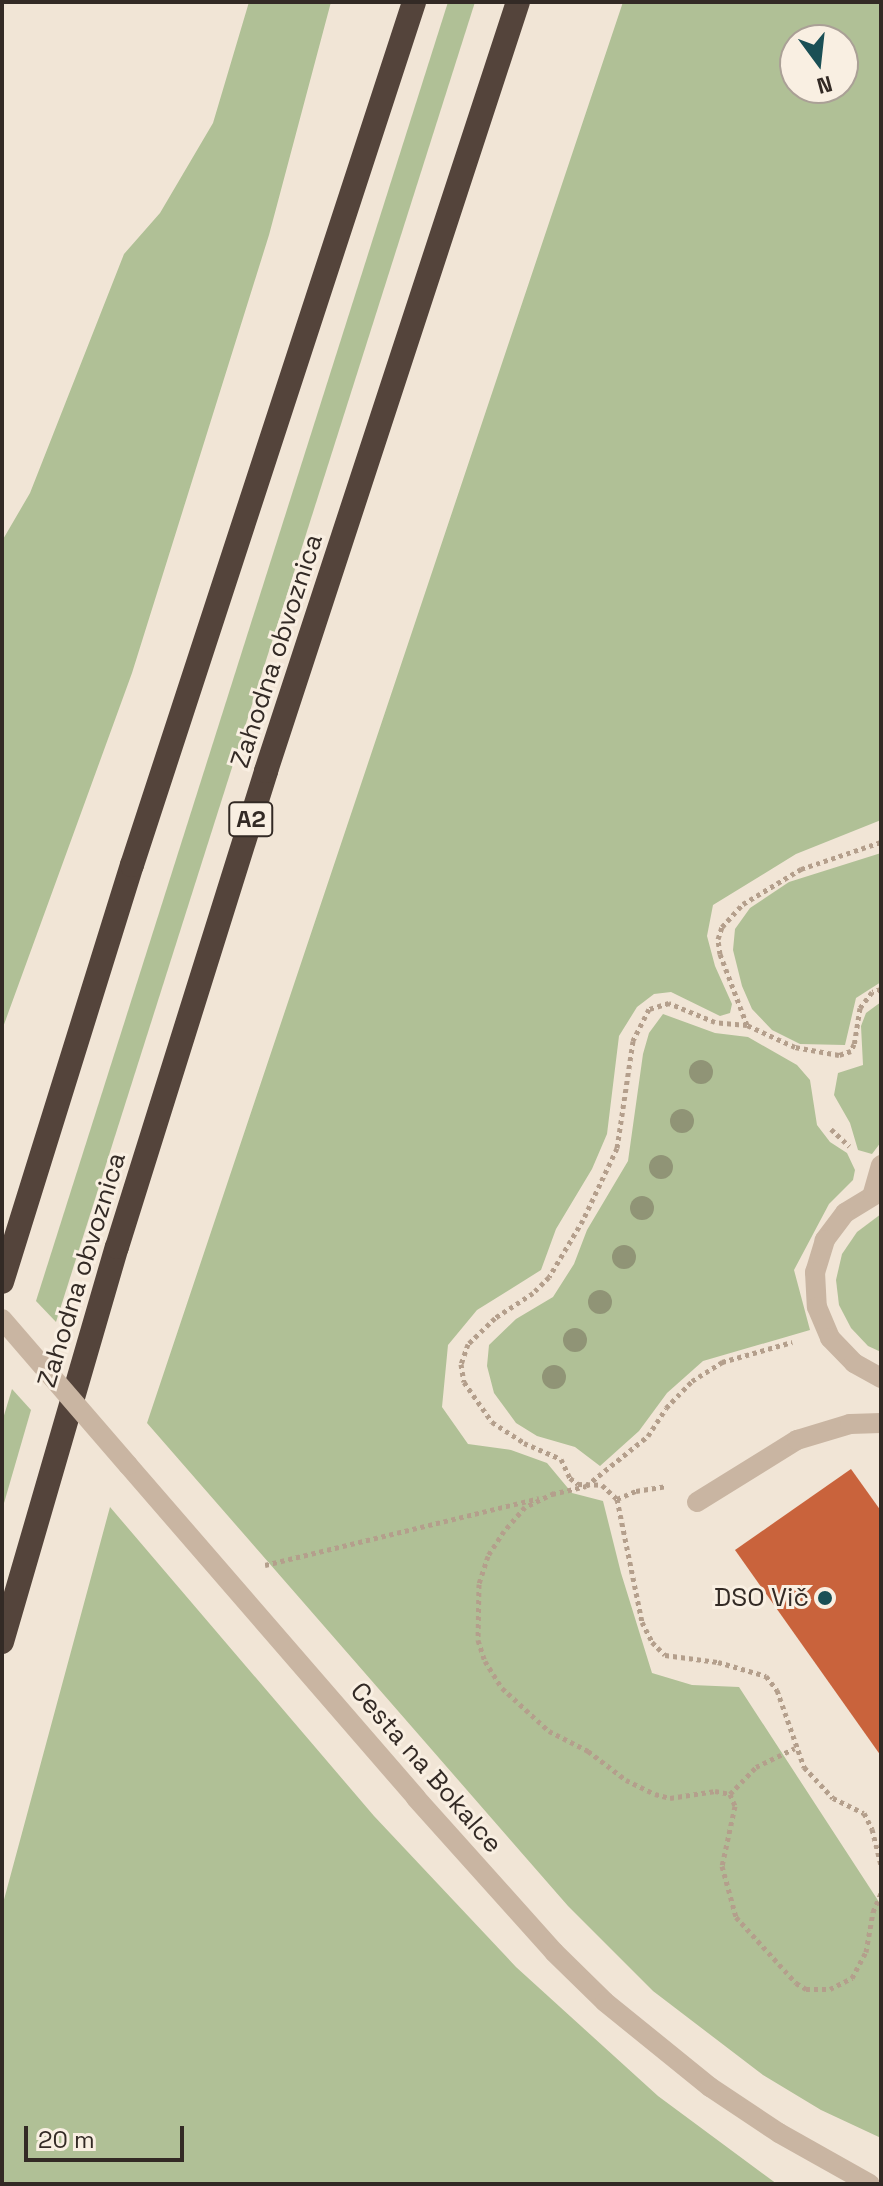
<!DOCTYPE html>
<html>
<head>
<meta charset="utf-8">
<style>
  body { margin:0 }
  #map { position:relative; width:883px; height:2186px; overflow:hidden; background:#f1e5d6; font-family:"Space Grotesk",sans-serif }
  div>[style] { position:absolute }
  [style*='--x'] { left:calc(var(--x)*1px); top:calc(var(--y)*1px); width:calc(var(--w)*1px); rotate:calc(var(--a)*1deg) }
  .green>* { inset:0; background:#b0c096 }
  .building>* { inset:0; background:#c9633c }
  .path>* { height:5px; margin-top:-2.5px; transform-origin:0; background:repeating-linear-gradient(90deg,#b49f8c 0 4px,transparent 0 8px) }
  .minor>* { height:20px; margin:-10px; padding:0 10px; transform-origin:10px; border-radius:10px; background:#c9b5a2 }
  .highway>* { height:24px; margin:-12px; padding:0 12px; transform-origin:12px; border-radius:12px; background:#54443b }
  .minor-bridge>* { height:20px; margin:-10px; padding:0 10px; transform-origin:10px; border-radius:10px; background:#c9b5a2 }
  .trees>* { width:24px; height:24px; margin:-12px; border-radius:50%; background:#909476 }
  .dots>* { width:22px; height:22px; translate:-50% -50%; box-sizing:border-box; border:4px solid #f9efe2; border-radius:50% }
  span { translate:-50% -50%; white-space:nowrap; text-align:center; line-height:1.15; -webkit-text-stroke:6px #f9efe2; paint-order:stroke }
  .shield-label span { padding:2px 6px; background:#f9efe2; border:2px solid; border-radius:6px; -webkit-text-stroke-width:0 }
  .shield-label { font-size:24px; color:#332a25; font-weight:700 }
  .street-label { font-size:26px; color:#332a25 }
  .poi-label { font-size:26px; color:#332a25 }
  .right { translate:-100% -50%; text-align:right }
  .frame { position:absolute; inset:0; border:4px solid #332a25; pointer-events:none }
  .north { position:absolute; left:779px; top:24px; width:80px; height:80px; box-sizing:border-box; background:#f9efe2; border:2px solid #aaa096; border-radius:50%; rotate:165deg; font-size:22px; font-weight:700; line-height:32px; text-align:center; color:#332a25 }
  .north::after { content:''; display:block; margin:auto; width:28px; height:36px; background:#1a4f55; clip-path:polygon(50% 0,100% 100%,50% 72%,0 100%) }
  .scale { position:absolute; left:24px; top:2126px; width:160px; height:36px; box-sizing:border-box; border:4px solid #332a25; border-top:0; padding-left:10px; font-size:24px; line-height:28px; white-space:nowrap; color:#332a25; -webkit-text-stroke:6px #f9efe2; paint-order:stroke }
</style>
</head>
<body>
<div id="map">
  <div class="green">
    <i style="clip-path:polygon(249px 2px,331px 2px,269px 235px,132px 673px,2px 1030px,2px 541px,30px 493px,124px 254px,160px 213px,213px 123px)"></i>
    <i style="clip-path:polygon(448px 2px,475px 2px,56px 1322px,36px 1301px)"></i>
    <i style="clip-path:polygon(evenodd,623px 2px,881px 2px,881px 820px,796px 854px,713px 905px,707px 936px,715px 966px,732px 1004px,730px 1013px,720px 1016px,671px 992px,654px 994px,637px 1007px,619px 1036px,607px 1134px,592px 1169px,556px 1229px,541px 1270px,477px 1310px,448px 1345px,442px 1407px,468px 1444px,511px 1450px,547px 1463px,572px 1493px,603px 1501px,621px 1573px,652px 1673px,692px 1685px,739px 1687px,881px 1905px,881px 2138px,821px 2110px,763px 2075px,653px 1991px,568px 1906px,147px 1423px,623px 2px,843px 40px,843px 88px,795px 88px,795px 40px,843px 40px)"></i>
    <i style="clip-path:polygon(881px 853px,881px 982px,856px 998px,845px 1045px,800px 1044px,772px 1030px,752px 1009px,742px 986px,733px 950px,735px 929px,750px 908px,789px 882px)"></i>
    <i style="clip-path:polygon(881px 1002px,881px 1142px,872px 1154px,858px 1150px,850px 1123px,834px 1095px,838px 1073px,863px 1065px,861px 1026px,866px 1013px)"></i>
    <i style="clip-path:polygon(663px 1014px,715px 1033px,748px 1037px,797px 1065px,810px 1080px,817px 1125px,830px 1142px,847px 1153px,855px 1170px,853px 1180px,829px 1204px,794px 1270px,810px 1330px,703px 1361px,667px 1393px,639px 1431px,600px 1466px,575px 1447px,537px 1436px,516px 1423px,494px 1393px,487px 1366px,489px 1345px,516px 1319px,553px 1297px,574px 1264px,587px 1230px,628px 1161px,643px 1054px,649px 1033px)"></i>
    <i style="clip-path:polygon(881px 1214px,881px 1352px,868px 1346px,851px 1328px,839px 1305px,836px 1280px,842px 1254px,857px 1232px)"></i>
    <i style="clip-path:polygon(12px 1389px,31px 1410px,2px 1510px,2px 1422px)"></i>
    <i style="clip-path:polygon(110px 1507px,374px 1816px,516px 1967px,658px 2096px,777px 2184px,2px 2184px,2px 1907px)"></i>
  </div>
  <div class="building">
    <i style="clip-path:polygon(851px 1469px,881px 1511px,881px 1756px,735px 1550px)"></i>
  </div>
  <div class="path">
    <i style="--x:881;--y:989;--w:9;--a:162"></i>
    <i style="--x:872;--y:992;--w:20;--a:127"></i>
    <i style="--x:860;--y:1008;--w:36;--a:99"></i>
    <i style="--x:854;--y:1044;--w:8;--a:113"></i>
    <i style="--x:851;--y:1051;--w:13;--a:162"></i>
    <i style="--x:839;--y:1055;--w:45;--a:-169.7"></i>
    <i style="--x:795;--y:1047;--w:53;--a:-155.4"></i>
    <i style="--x:747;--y:1025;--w:32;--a:-175"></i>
    <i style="--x:715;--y:1022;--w:50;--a:-157.6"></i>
    <i style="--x:669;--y:1003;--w:21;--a:163"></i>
    <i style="--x:649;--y:1009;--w:36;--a:117"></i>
    <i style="--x:633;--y:1041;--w:108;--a:98.5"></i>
    <i style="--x:617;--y:1148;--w:80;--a:115.3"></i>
    <i style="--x:583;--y:1220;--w:66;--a:120.8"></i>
    <i style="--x:549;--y:1277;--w:23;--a:135"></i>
    <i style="--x:533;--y:1293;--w:45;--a:146.7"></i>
    <i style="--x:495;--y:1318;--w:37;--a:136"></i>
    <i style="--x:468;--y:1344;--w:21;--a:109"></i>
    <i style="--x:461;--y:1364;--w:18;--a:81"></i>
    <i style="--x:464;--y:1382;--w:49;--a:55"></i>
    <i style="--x:492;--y:1422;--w:38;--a:33"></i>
    <i style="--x:524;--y:1443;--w:40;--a:23.4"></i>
    <i style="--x:561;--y:1459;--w:21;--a:65"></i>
    <i style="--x:570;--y:1478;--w:10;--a:37"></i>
    <i style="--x:578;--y:1484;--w:24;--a:2"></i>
    <i style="--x:602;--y:1485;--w:21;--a:43"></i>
    <i style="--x:617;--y:1499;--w:126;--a:78.5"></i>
    <i style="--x:642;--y:1622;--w:22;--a:63"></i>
    <i style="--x:652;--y:1642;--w:18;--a:45"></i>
    <i style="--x:665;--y:1655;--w:53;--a:7.5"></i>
    <i style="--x:718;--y:1662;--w:50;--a:16.3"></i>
    <i style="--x:766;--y:1676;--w:18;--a:52"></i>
    <i style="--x:777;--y:1690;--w:82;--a:70.7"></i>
    <i style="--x:804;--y:1767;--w:42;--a:46.9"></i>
    <i style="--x:833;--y:1798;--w:34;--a:26"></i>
    <i style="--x:864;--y:1813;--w:18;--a:63"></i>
    <i style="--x:872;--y:1829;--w:38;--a:76"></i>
    <i style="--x:747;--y:1025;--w:76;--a:-110.8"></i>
    <i style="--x:720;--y:954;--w:15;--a:-98"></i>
    <i style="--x:718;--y:939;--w:13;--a:-72"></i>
    <i style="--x:722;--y:927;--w:31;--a:-48"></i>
    <i style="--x:743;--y:904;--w:68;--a:-31.1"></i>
    <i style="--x:801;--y:869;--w:84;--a:-18.6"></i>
    <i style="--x:831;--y:1129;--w:25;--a:43"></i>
    <i style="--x:554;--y:1493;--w:32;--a:154"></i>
    <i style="--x:525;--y:1507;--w:32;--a:131"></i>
    <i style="--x:504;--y:1531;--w:30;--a:123"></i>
    <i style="--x:488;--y:1556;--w:29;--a:108"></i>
    <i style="--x:479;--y:1584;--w:56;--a:91"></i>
    <i style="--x:478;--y:1640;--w:22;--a:72"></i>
    <i style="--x:485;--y:1661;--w:32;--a:58"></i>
    <i style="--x:502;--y:1688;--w:64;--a:42.5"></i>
    <i style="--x:549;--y:1731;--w:44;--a:27.1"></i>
    <i style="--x:588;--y:1751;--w:48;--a:37.3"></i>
    <i style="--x:626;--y:1780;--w:32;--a:26"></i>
    <i style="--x:655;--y:1794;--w:16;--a:15"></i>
    <i style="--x:670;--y:1798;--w:46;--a:-8.8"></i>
    <i style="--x:715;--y:1791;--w:15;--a:11"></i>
    <i style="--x:730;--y:1794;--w:13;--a:67"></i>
    <i style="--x:735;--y:1806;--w:61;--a:102.2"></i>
    <i style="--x:722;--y:1866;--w:53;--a:74.6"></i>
    <i style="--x:736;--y:1917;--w:89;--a:47.7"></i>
    <i style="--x:796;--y:1983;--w:12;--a:31"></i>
    <i style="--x:806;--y:1989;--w:24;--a:0"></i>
    <i style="--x:830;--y:1989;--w:25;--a:-27"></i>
    <i style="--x:852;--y:1978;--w:30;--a:-62"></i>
    <i style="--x:866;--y:1952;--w:41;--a:-80.1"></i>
    <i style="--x:873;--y:1912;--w:21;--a:-67"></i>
    <i style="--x:552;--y:1494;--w:35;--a:-13"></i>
    <i style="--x:586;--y:1486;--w:80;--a:-38.9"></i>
    <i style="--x:648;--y:1436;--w:33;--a:-57"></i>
    <i style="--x:666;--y:1408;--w:37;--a:-46"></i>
    <i style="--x:692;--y:1381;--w:36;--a:-32"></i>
    <i style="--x:722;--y:1362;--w:73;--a:-15.9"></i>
    <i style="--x:617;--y:1499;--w:21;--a:-23"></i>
    <i style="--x:636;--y:1491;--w:30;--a:-9"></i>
    <i style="--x:265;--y:1565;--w:282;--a:-13.7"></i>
    <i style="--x:730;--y:1794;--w:37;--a:-46"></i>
    <i style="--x:756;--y:1767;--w:43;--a:-26"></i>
  </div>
  <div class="minor">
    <i style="--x:881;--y:1191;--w:42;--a:148.6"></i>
    <i style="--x:845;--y:1213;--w:34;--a:127"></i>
    <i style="--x:825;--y:1240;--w:34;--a:107"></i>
    <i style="--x:815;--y:1272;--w:35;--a:87"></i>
    <i style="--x:817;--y:1307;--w:34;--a:67"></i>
    <i style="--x:830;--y:1338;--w:35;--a:46"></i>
    <i style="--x:854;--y:1363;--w:31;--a:29"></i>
    <i style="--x:873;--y:1193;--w:29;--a:-74"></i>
    <i style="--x:128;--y:1465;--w:440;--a:49.1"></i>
    <i style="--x:416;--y:1798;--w:207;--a:48.1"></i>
    <i style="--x:554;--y:1952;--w:71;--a:44.4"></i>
    <i style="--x:605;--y:2002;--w:135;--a:39"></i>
    <i style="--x:710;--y:2087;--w:83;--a:33.7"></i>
    <i style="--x:779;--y:2133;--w:104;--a:29.3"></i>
    <i style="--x:697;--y:1502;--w:118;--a:-31.8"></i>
    <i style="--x:797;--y:1440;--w:55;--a:-16.8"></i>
    <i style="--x:850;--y:1424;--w:31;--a:-2"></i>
  </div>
  <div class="highway">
    <i style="--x:2;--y:1282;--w:437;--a:-72.7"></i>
    <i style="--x:132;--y:865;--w:908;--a:-71.9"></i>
    <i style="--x:2;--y:1642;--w:411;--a:-73.8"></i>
    <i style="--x:117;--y:1247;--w:499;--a:-72.6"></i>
    <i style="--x:266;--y:771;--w:809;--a:-71.86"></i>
  </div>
  <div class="minor-bridge">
    <i style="--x:2;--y:1319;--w:193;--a:49.2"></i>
  </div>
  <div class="trees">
    <i style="left:701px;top:1072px"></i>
    <i style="left:682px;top:1121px"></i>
    <i style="left:661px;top:1167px"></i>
    <i style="left:642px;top:1208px"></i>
    <i style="left:624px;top:1257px"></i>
    <i style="left:600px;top:1302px"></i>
    <i style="left:575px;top:1340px"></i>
    <i style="left:554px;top:1377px"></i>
  </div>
  <div class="dots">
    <i style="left:825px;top:1598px;background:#1a4f55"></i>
  </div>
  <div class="shield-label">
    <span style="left:251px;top:819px">A2</span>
  </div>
  <div class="street-label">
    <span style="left:277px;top:651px;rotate:-72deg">Zahodna obvoznica</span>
    <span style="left:82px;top:1270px;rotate:-73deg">Zahodna obvoznica</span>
    <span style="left:426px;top:1768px;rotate:49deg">Cesta na Bokalce</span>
  </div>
  <div class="poi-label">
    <span class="right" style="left:809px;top:1598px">DSO Vič</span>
  </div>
  <div class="frame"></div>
  <div class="north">N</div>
  <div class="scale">20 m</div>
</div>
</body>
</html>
